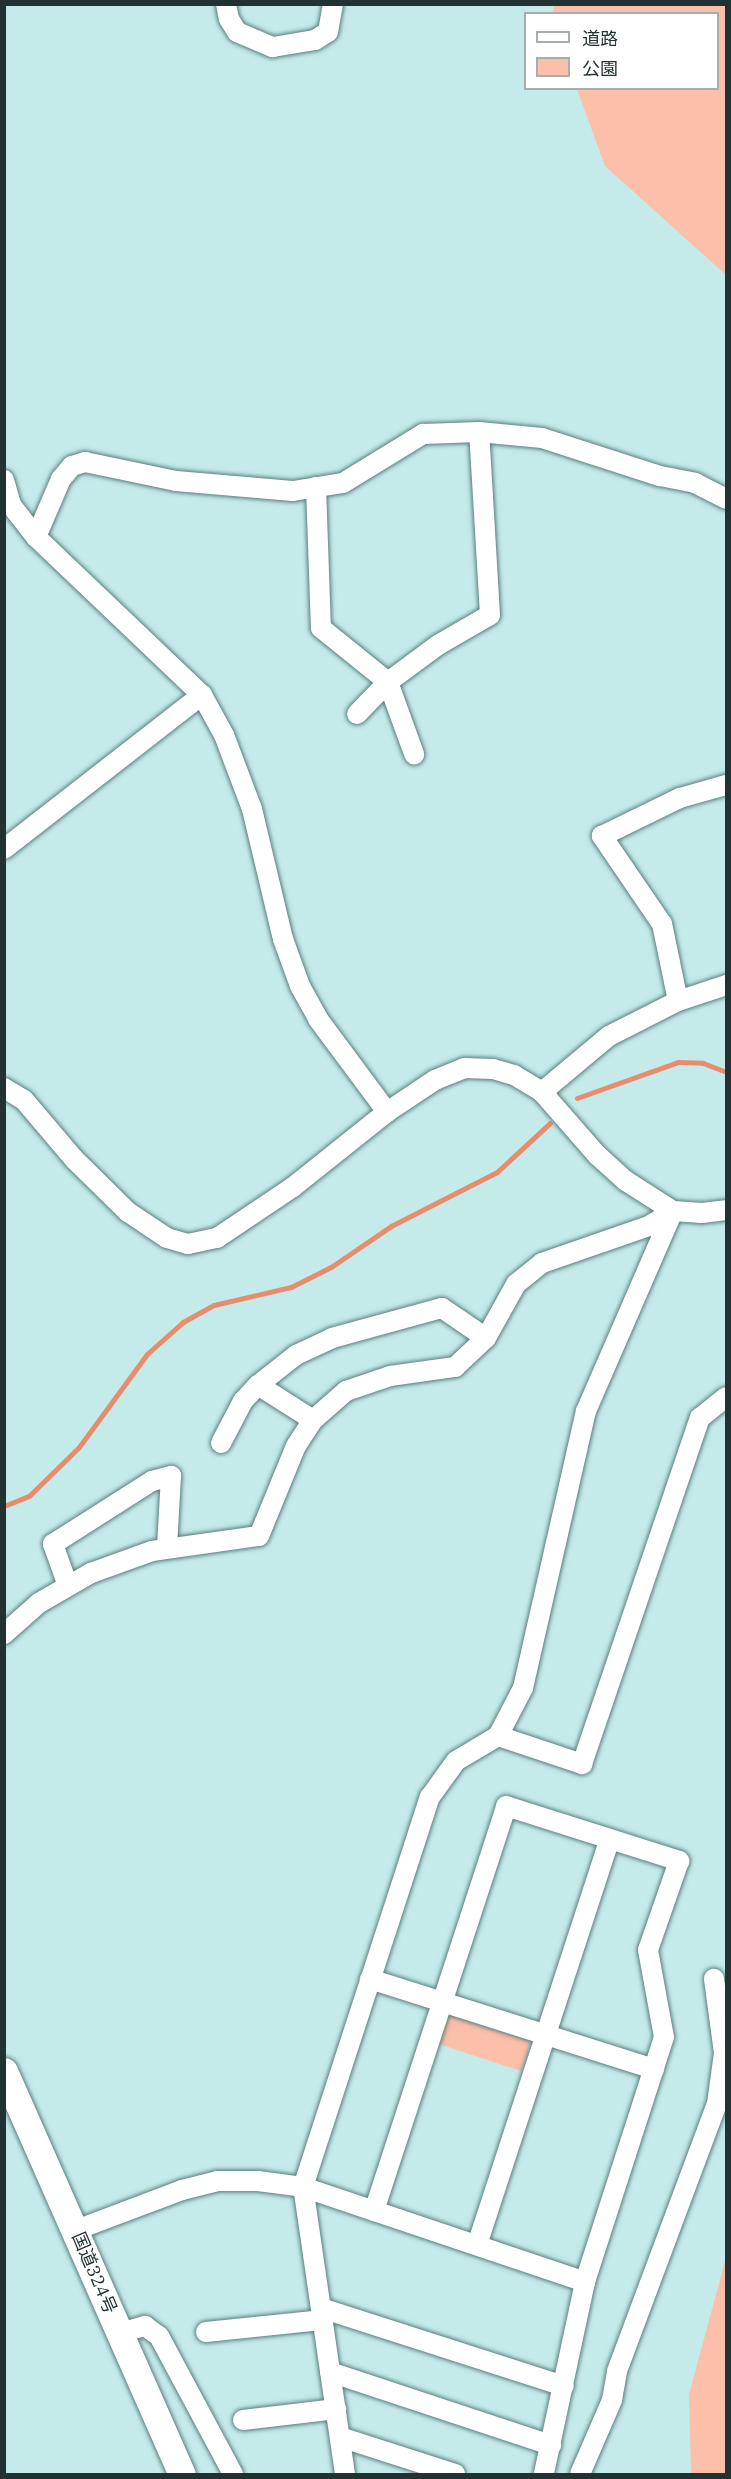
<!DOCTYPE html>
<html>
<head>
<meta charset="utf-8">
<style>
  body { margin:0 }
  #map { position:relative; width:731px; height:2479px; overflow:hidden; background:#c4ebea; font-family:"IBM Plex Serif","Noto Sans JP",serif }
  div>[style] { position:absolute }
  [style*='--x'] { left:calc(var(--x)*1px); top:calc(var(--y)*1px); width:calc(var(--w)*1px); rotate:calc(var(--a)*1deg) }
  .green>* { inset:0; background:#fcbfa9 }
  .stream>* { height:5px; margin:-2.5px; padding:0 2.5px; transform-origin:2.5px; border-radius:2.5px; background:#e78d6e }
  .roads { filter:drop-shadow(0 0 2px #5a7e7d) drop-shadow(0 0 2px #5a7e7d) }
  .minor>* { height:20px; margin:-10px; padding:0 10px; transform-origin:10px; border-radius:10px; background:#fff }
  .highway>* { height:27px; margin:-13.5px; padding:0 13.5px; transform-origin:13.5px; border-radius:13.5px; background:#fff }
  span { translate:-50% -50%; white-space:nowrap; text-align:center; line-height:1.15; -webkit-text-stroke:6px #fff; paint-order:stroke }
  .street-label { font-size:18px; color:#223131 }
  .frame { position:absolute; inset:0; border:6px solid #223131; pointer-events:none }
  .legend { position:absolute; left:524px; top:12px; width:195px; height:78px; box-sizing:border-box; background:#fff; border:2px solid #a7adad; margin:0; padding:8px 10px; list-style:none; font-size:18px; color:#223131 }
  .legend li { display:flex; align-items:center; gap:12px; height:30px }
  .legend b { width:30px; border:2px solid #a7adad }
</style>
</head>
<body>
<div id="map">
  <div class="green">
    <i style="clip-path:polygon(554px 5px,726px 5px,726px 275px,605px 166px,577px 89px,718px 88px,718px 14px,553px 13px)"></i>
    <i style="clip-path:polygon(446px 2011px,532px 2038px,521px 2071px,436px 2043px)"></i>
    <i style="clip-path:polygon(726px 2257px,726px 2474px,691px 2474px,689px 2395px)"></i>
  </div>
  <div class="stream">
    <i style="--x:577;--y:1098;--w:107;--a:-19.6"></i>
    <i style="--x:678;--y:1062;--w:25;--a:2"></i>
    <i style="--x:703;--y:1063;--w:25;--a:21"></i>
    <i style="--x:4;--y:1506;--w:27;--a:-22"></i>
    <i style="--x:29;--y:1496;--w:70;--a:-44.4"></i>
    <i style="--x:79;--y:1447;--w:115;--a:-53.8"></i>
    <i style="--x:147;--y:1354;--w:48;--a:-41.6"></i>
    <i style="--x:183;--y:1322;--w:35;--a:-29"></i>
    <i style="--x:214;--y:1305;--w:79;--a:-13.2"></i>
    <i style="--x:291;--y:1287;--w:45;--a:-26.6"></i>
    <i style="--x:331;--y:1267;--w:73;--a:-34.3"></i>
    <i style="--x:391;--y:1226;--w:119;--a:-27"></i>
    <i style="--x:497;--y:1172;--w:72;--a:-42.8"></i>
  </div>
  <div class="roads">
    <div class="minor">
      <i style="--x:226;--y:4;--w:15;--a:79"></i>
      <i style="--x:229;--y:19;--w:15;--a:58"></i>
      <i style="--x:237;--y:32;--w:39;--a:23"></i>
      <i style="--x:273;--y:47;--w:43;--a:-9.5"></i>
      <i style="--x:315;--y:40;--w:15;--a:-32"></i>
      <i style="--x:328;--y:32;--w:28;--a:-80"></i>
      <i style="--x:4;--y:480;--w:26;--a:74"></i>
      <i style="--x:11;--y:505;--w:41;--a:52"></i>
      <i style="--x:36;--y:537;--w:229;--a:43.6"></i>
      <i style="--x:202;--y:695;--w:46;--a:61.2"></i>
      <i style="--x:224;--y:735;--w:79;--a:69.3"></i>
      <i style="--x:252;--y:809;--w:134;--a:76.6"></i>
      <i style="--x:283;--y:939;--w:50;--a:70.1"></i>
      <i style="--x:300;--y:986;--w:38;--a:61"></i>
      <i style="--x:318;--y:1019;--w:116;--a:53.4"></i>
      <i style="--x:316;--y:487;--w:141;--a:88"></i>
      <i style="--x:321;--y:628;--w:86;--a:38.9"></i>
      <i style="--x:388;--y:682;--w:77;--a:70.1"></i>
      <i style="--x:36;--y:537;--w:63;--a:-66.7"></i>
      <i style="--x:61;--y:479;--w:17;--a:-50"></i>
      <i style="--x:72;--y:466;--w:14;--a:-17"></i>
      <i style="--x:85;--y:462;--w:93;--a:11.8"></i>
      <i style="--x:176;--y:481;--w:117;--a:4.9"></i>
      <i style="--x:293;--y:491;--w:51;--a:-9.1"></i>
      <i style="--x:343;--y:483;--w:94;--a:-31.5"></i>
      <i style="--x:423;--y:434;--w:56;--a:-2"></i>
      <i style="--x:479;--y:432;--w:63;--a:5.4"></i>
      <i style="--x:542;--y:438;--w:124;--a:17.9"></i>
      <i style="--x:660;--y:476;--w:36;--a:11"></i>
      <i style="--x:695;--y:483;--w:35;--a:27"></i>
      <i style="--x:357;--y:714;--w:45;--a:-45.9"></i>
      <i style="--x:388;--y:682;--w:62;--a:-36.5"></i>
      <i style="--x:438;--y:645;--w:60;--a:-30"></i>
      <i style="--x:490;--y:615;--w:183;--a:-93.4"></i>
      <i style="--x:4;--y:849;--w:251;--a:-37.9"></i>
      <i style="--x:678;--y:1001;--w:79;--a:-101.7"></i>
      <i style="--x:662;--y:924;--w:107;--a:-124.3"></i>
      <i style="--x:602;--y:836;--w:87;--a:-26"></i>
      <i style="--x:680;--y:798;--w:48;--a:-15.8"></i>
      <i style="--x:4;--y:1088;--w:23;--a:31"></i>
      <i style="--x:24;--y:1100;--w:77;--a:49.7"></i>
      <i style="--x:74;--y:1159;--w:76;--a:44.5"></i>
      <i style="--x:128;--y:1212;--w:47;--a:33.7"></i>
      <i style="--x:167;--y:1238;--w:22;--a:16"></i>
      <i style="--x:188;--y:1244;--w:30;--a:-12"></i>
      <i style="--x:217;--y:1238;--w:92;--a:-33.9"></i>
      <i style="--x:293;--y:1187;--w:120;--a:-38.6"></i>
      <i style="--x:387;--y:1112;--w:58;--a:-33.7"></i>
      <i style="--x:435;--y:1080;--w:31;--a:-22"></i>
      <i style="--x:464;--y:1068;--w:29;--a:2"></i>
      <i style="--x:493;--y:1069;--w:22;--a:16"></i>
      <i style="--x:514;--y:1075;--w:33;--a:31"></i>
      <i style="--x:542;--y:1092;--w:84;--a:48.9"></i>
      <i style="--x:597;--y:1155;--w:39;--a:42"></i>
      <i style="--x:626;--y:1181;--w:56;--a:32.6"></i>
      <i style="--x:673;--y:1211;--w:29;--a:4"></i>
      <i style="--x:702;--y:1213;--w:24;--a:-7"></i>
      <i style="--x:542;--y:1092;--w:87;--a:-39.9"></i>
      <i style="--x:609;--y:1036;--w:77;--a:-26.9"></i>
      <i style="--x:678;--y:1001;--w:51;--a:-18.4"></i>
      <i style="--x:258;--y:1385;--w:65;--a:32.5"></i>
      <i style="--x:221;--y:1443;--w:47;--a:-62.4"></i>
      <i style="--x:243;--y:1401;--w:22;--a:-47"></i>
      <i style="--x:258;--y:1385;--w:48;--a:-38.3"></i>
      <i style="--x:296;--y:1355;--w:40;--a:-25"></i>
      <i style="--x:332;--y:1338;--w:114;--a:-15.3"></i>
      <i style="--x:442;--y:1308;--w:53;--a:34.3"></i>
      <i style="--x:68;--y:1586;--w:45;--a:-109.7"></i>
      <i style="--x:53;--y:1544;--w:117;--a:-32.5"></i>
      <i style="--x:152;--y:1481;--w:20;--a:-15"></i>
      <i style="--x:171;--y:1476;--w:72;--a:93.2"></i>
      <i style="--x:4;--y:1634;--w:47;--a:-41.5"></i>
      <i style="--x:39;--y:1603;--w:60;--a:-30"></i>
      <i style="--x:91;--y:1573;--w:65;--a:-19.8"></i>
      <i style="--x:152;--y:1551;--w:108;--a:-8"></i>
      <i style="--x:259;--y:1536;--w:97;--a:-67.7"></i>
      <i style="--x:296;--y:1446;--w:31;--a:-57"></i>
      <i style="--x:313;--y:1420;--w:44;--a:-41.3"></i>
      <i style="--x:346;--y:1391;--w:46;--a:-18.8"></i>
      <i style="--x:390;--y:1376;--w:66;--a:-7.9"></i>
      <i style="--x:455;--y:1367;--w:42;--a:-43.1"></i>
      <i style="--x:486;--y:1338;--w:62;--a:-60.9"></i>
      <i style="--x:516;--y:1284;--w:33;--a:-39"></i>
      <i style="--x:542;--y:1263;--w:113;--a:-19.1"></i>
      <i style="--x:649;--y:1226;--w:28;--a:-32"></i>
      <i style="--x:498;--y:1736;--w:89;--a:18.4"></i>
      <i style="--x:582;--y:1764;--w:366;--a:-71.2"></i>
      <i style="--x:700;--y:1418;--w:33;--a:-39"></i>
      <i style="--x:370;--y:1979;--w:298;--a:17.6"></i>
      <i style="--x:374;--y:2211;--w:426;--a:-71.9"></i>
      <i style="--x:506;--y:1806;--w:182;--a:17.6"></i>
      <i style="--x:679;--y:1861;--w:94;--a:109.2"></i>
      <i style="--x:648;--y:1950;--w:88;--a:79.6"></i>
      <i style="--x:664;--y:2037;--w:257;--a:107.9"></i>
      <i style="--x:585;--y:2282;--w:196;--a:102.1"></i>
      <i style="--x:76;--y:2230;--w:113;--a:-20.7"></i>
      <i style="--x:182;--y:2190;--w:36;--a:-14"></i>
      <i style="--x:217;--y:2181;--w:41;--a:0"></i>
      <i style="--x:258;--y:2181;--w:45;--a:7.6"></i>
      <i style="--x:303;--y:2187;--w:298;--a:18.6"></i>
      <i style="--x:477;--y:2245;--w:427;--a:-71.9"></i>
      <i style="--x:321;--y:2308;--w:255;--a:17.8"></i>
      <i style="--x:206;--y:2332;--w:118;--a:-5.9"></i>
      <i style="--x:120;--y:2333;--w:26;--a:-16"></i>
      <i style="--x:145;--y:2326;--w:17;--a:36"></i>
      <i style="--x:159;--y:2336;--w:157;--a:61.8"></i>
      <i style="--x:330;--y:2372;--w:233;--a:18.3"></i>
      <i style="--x:243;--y:2420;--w:94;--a:-6.7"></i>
      <i style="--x:340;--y:2437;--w:121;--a:17.8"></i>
      <i style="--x:345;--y:2474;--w:290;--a:-98.3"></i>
      <i style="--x:303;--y:2187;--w:410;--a:-72"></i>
      <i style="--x:430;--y:1797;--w:44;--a:-54.2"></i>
      <i style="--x:456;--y:1761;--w:49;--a:-30.8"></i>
      <i style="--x:498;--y:1736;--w:54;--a:-62.5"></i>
      <i style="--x:523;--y:1688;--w:284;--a:-77.2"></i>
      <i style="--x:586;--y:1411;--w:218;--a:-66.5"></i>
      <i style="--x:580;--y:2474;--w:81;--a:-66.6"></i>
      <i style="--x:612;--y:2400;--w:29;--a:-80"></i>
      <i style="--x:617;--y:2371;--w:285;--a:-69.5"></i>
      <i style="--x:717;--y:2104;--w:51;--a:-82.2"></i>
      <i style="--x:724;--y:2053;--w:75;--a:-97.7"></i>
    </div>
    <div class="highway">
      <i style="--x:4;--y:2071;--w:441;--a:66.2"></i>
    </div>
  </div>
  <div class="street-label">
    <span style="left:94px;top:2273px;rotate:67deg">国道324号</span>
  </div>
  <div class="frame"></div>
  <ul class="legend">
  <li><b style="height:8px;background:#fff"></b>道路</li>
  <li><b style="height:16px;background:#fcbfa9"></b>公園</li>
  </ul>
</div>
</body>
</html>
